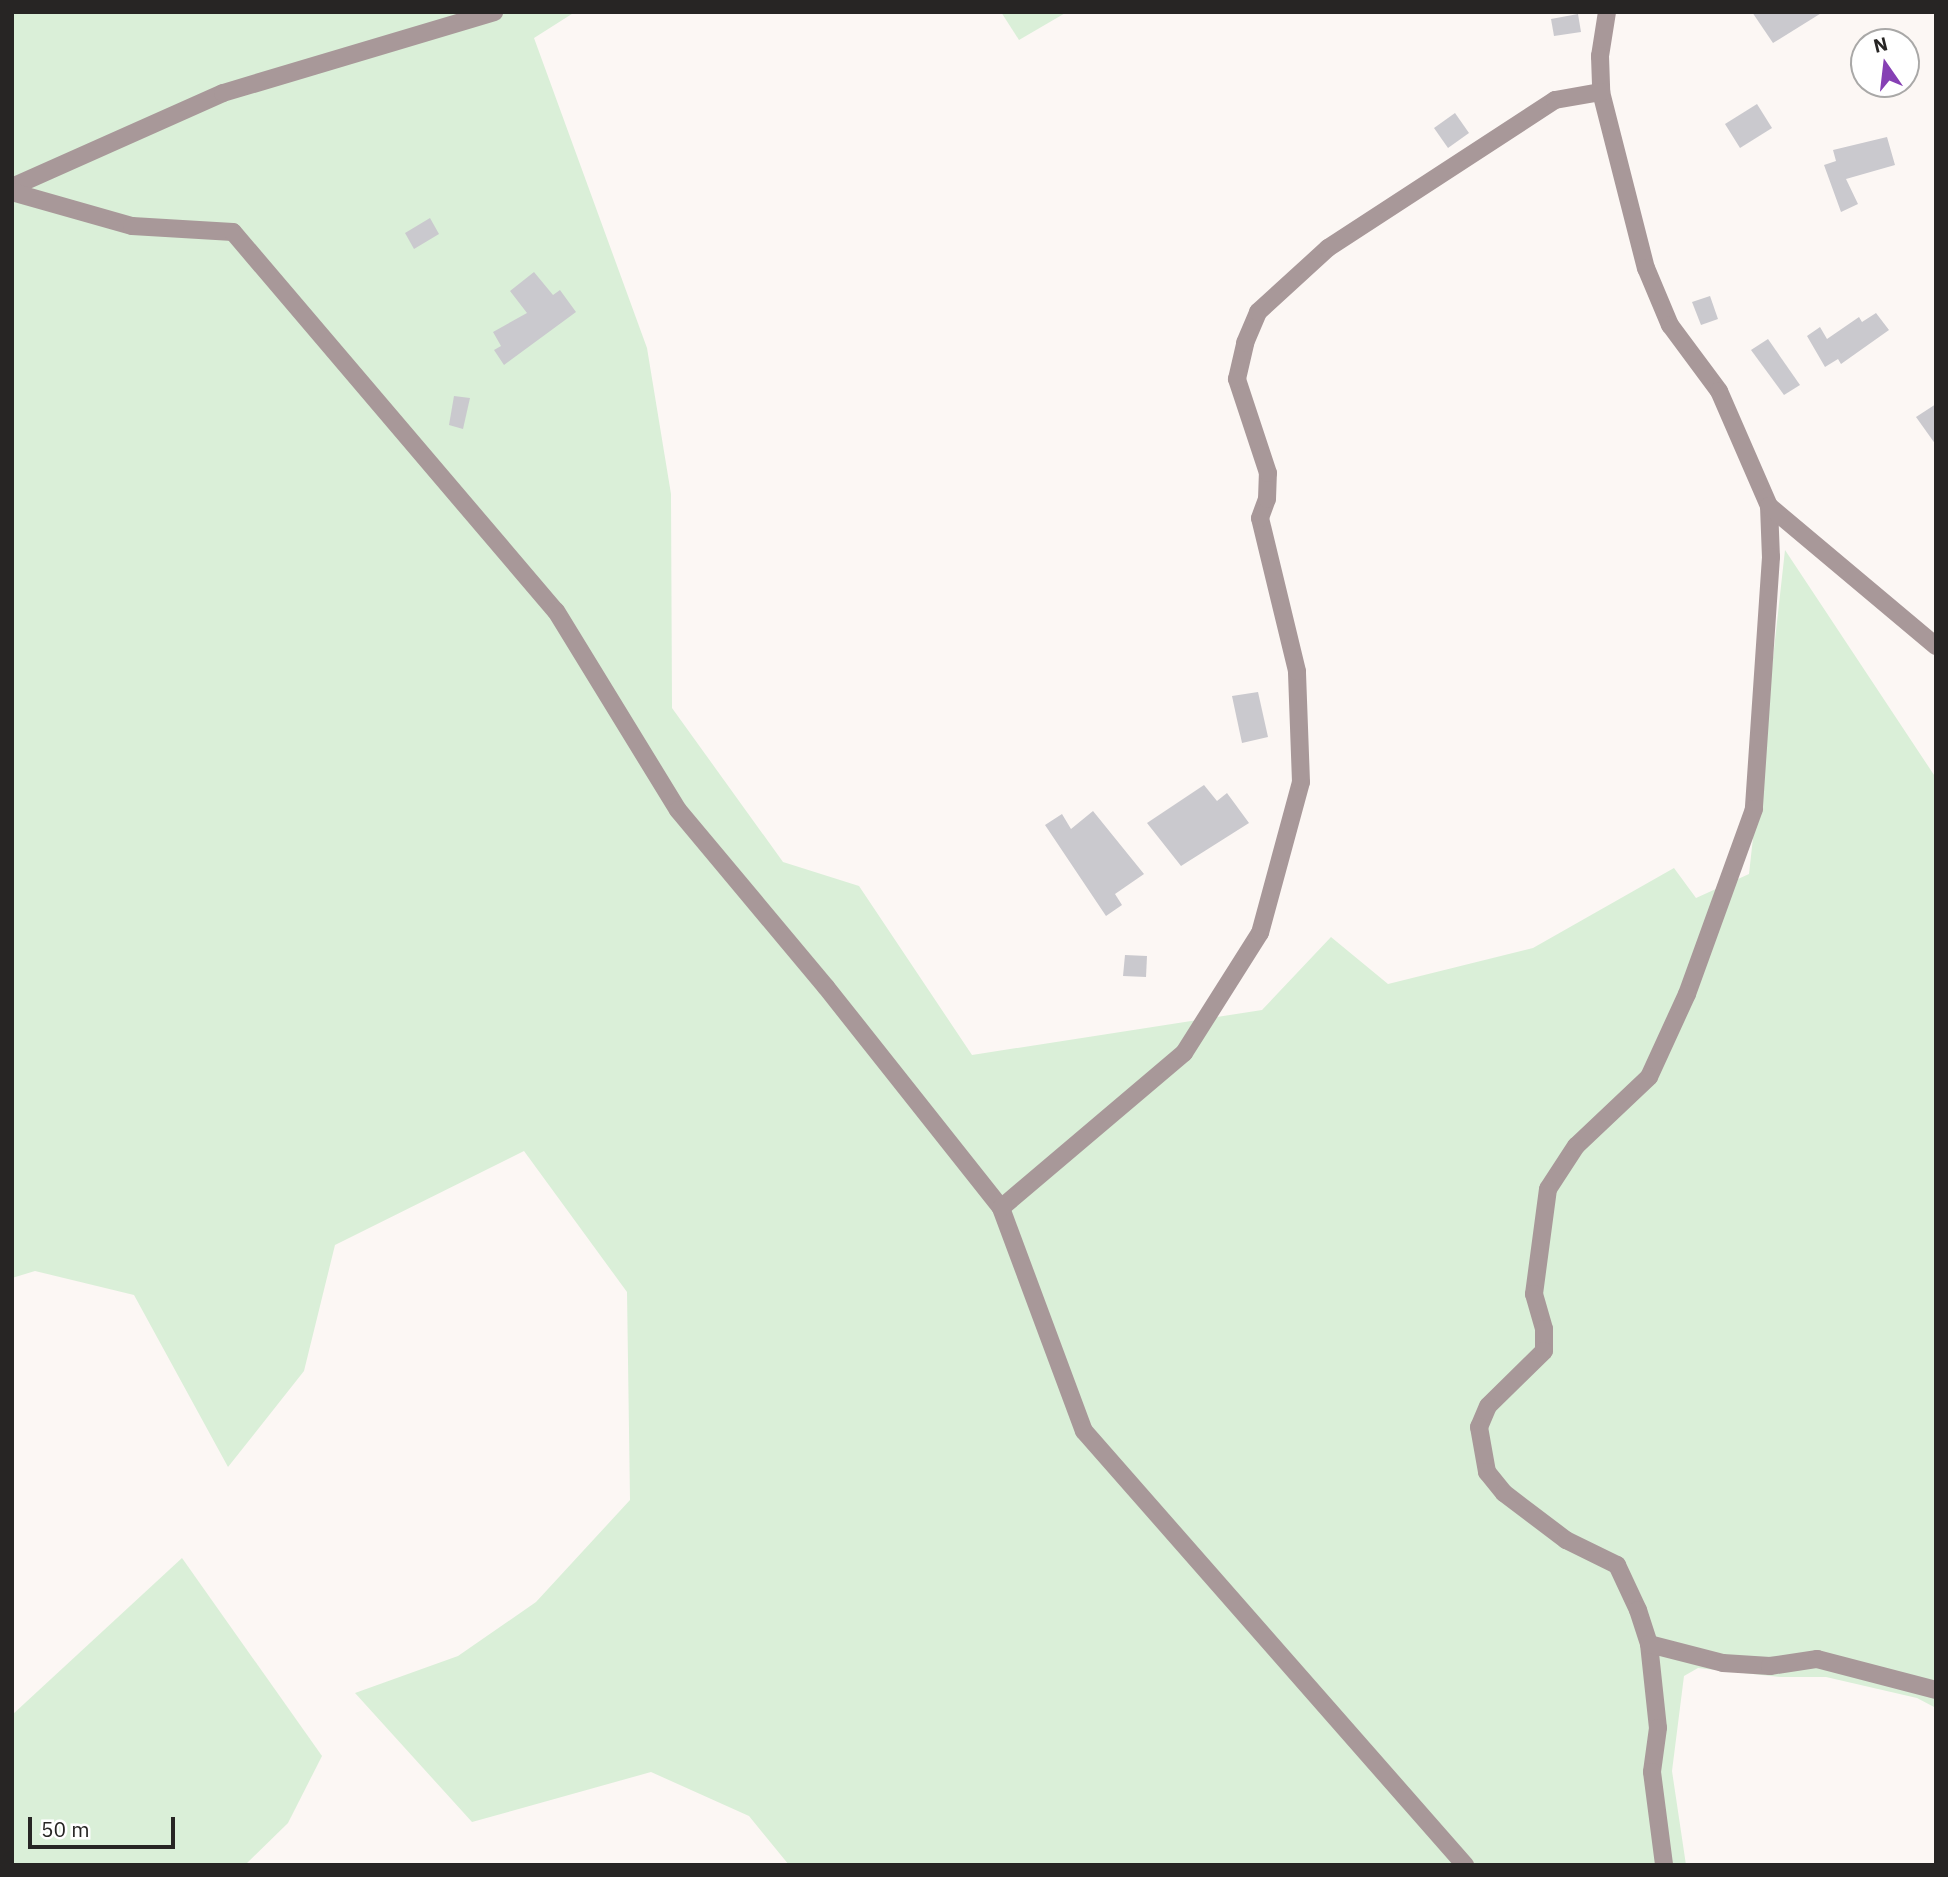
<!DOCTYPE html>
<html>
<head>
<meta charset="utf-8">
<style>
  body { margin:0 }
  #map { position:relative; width:1948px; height:1877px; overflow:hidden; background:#fcf7f4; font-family:"IBM Plex Sans",sans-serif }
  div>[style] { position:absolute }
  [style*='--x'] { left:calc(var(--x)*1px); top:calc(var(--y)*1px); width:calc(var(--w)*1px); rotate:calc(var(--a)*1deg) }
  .green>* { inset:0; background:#daefd8 }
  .building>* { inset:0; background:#cac9ce }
  .street>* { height:18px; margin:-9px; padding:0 9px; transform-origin:9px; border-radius:9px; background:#a89899 }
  span { translate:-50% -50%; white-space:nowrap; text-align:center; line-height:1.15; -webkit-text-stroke:7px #fff; paint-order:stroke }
  .frame { position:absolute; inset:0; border:14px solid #272524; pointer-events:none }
  .north { position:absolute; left:1850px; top:28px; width:70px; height:70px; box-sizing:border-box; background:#fff; border:2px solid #a9a8a7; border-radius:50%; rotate:346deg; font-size:19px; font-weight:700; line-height:28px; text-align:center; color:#272524 }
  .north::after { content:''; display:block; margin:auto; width:24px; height:32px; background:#8640b4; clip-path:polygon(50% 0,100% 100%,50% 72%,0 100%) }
  .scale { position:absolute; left:28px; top:1817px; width:147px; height:32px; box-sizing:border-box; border:4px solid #272524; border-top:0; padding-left:9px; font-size:21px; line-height:24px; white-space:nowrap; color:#272524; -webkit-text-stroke:5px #fff; paint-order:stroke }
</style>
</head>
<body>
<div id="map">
  <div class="green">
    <i style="clip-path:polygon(12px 12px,575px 12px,534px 38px,647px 348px,671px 494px,672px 708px,783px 862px,859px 886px,972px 1055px,1262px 1010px,1331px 937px,1388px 984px,1533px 948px,1674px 868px,1696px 898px,1749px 874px,1785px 550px,1936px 778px,1936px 1708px,1917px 1698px,1826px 1677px,1781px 1677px,1698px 1668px,1684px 1676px,1672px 1771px,1686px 1865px,789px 1865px,749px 1816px,651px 1772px,472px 1822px,355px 1693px,458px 1656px,536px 1602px,630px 1500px,627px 1292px,524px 1151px,335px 1245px,304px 1371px,228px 1467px,134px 1295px,35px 1271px,12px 1278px)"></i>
    <i style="clip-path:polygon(1001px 12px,1067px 12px,1019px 40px)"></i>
    <i style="clip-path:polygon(182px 1558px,322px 1756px,288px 1823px,245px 1865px,12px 1865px,12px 1715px)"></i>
  </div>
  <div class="building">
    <i style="clip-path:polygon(1752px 12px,1823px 12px,1773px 43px)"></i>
    <i style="clip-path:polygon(1578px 14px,1581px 32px,1554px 36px,1551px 19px)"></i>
    <i style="clip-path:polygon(1757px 104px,1772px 128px,1740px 148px,1725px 124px)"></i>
    <i style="clip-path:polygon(1455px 113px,1469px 133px,1448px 148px,1434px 128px)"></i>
    <i style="clip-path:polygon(1887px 137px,1895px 165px,1846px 179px,1858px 204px,1841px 212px,1824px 165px,1836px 161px,1833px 150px)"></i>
    <i style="clip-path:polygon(430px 218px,439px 234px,414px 249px,405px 233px)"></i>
    <i style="clip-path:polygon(534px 272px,553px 295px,560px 290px,576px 312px,504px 365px,494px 350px,501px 346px,493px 332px,527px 313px,510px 291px)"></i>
    <i style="clip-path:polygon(1710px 296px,1718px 319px,1701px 325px,1692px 302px)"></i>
    <i style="clip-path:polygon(1876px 313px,1889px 330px,1841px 364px,1838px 359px,1825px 367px,1807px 336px,1820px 327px,1827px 339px,1859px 317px,1862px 322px)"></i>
    <i style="clip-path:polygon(1768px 339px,1800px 385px,1784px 395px,1751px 350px)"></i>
    <i style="clip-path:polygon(454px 396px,470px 398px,463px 429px,449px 425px)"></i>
    <i style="clip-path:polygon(1936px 404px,1936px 445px,1916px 417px)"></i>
    <i style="clip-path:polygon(1258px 692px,1268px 737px,1242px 743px,1232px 696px)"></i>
    <i style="clip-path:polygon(1204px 785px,1217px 801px,1227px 793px,1249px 823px,1181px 866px,1147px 823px)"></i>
    <i style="clip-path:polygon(1093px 811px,1144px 874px,1115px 894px,1122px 905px,1106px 916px,1045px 825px,1062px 814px,1071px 829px)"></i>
    <i style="clip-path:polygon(1125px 955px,1147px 956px,1146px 977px,1123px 976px)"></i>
  </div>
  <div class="street">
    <i style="--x:1607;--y:12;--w:45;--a:99"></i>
    <i style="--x:1600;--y:56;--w:36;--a:88"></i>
    <i style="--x:1601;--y:92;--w:182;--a:75.7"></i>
    <i style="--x:1646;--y:268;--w:62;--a:67.2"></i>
    <i style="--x:1670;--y:325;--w:82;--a:53.4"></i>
    <i style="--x:1719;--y:391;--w:125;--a:66.5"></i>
    <i style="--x:1769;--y:506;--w:51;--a:87.8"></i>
    <i style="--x:1771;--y:557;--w:253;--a:93.9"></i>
    <i style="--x:1754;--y:809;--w:197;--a:109.9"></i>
    <i style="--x:1687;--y:994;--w:91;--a:114.6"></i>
    <i style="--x:1649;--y:1077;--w:100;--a:136.6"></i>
    <i style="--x:1576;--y:1146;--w:51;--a:123.1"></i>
    <i style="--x:1548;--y:1189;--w:106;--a:97.6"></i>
    <i style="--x:1534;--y:1294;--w:36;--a:74"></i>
    <i style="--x:1544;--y:1329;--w:22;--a:90"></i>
    <i style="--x:1544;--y:1351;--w:78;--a:135.5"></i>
    <i style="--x:1488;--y:1406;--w:23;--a:113"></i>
    <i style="--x:1479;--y:1427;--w:46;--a:79.9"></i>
    <i style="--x:1487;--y:1472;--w:27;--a:51"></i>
    <i style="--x:1504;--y:1493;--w:78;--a:37.2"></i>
    <i style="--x:1566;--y:1540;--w:57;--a:26.1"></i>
    <i style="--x:1617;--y:1565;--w:50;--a:65"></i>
    <i style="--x:1638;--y:1610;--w:36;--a:72"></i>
    <i style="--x:1649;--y:1644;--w:84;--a:83.9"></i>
    <i style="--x:1658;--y:1728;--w:44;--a:97.8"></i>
    <i style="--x:1652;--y:1772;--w:94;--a:82.6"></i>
    <i style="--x:12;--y:187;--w:231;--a:-24"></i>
    <i style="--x:223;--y:93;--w:283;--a:-16.6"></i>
    <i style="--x:12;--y:192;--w:125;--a:15.8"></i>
    <i style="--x:132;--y:226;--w:101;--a:3.4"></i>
    <i style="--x:233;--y:232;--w:498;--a:49.6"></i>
    <i style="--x:556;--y:611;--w:233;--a:58.5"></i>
    <i style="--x:678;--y:810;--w:231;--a:50.1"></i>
    <i style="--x:826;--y:987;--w:282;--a:51.6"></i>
    <i style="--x:1001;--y:1208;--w:238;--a:69.6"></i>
    <i style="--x:1084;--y:1431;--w:578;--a:48.72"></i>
    <i style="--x:1769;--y:506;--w:218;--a:40"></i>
    <i style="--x:1001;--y:1208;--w:240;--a:-40.3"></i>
    <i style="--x:1184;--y:1053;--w:142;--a:-57.7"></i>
    <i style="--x:1260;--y:933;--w:156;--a:-74.8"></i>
    <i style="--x:1301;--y:782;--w:111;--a:-92.1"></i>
    <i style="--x:1297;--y:671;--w:157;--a:-103.6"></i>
    <i style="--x:1260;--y:518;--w:20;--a:-70"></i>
    <i style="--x:1267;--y:499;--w:26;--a:-88"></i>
    <i style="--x:1268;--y:473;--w:99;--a:-108.3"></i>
    <i style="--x:1237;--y:379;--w:37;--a:-77"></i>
    <i style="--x:1245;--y:343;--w:34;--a:-67"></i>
    <i style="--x:1258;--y:312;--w:95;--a:-42.4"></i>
    <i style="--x:1328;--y:248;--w:271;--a:-33.1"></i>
    <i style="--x:1555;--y:100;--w:47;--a:-9.9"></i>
    <i style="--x:1649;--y:1644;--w:76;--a:14.4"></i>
    <i style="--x:1723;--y:1663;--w:47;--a:3.7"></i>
    <i style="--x:1770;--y:1666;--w:48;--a:-8.5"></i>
    <i style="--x:1817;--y:1659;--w:123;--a:14.6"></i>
  </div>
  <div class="frame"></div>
  <div class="north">N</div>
  <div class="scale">50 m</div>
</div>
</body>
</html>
